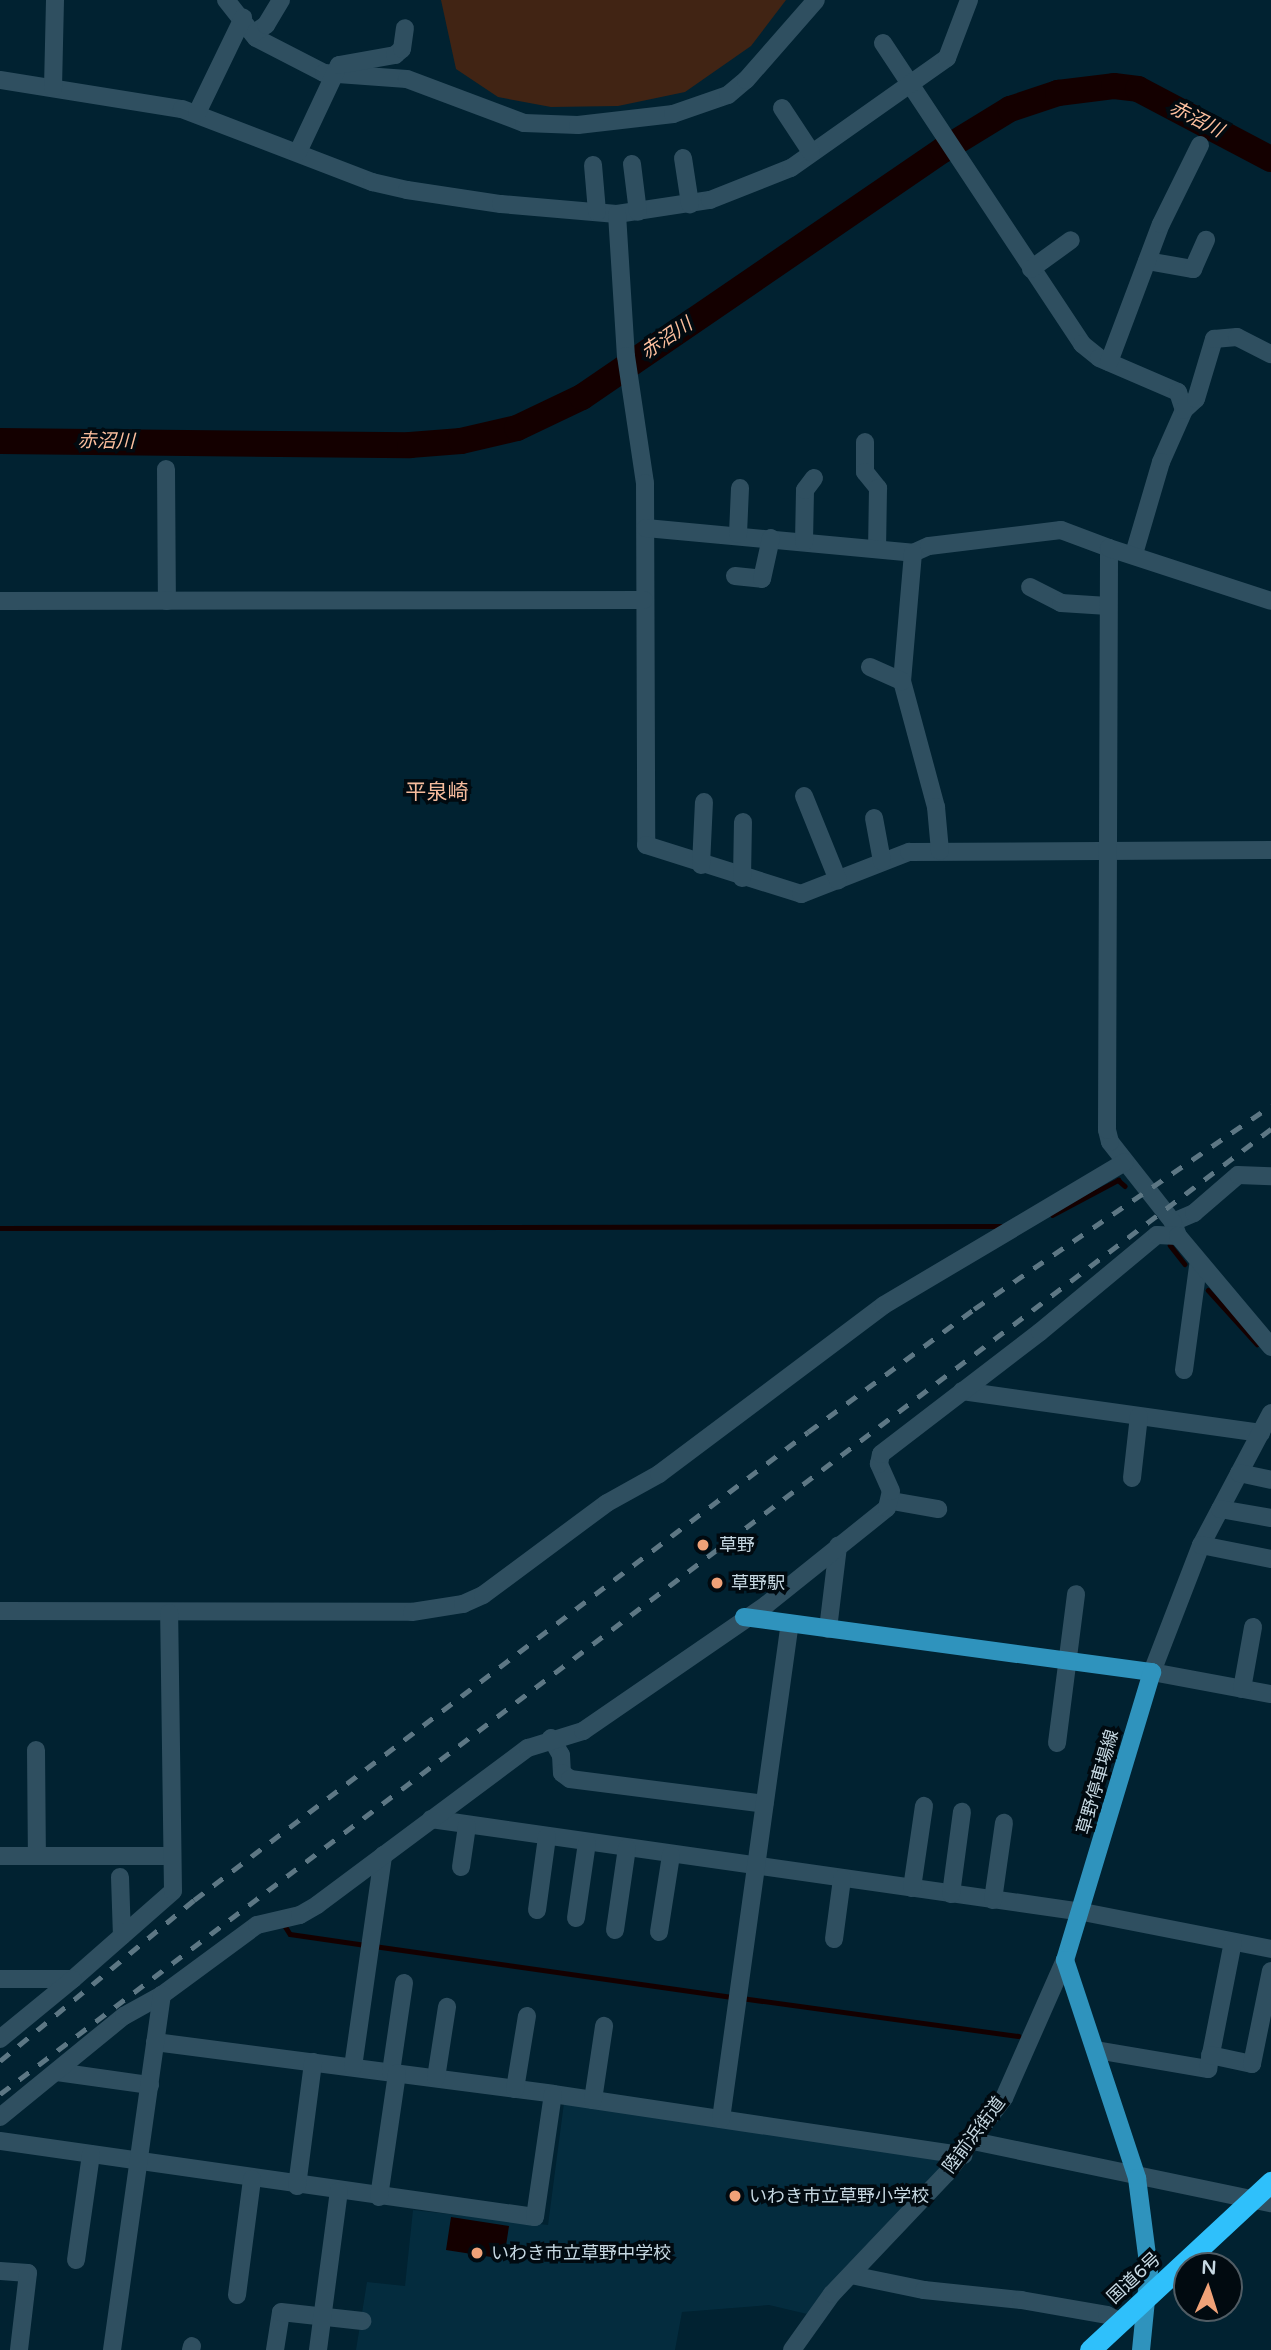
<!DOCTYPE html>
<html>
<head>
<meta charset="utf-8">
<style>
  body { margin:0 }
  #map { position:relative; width:1271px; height:2350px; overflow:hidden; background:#012231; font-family:"Varela Round","Noto Sans JP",sans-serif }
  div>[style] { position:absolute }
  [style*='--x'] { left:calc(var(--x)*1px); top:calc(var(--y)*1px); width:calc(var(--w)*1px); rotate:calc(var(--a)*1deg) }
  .built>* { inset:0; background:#042c3e }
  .green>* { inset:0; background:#412414 }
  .water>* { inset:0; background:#140000 }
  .stream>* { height:4.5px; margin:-2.25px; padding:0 2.25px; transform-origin:2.25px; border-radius:2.25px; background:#140000 }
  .river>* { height:26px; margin:-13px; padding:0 13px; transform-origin:13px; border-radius:13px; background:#140000 }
  .minor>* { height:18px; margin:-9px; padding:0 9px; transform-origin:9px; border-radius:9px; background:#2f4f60 }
  .major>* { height:18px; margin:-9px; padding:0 9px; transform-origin:9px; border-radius:9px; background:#2f93bd }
  .highway>* { height:21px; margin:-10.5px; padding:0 10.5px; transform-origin:10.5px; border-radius:10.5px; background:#2fc0fb }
  .rail>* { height:4.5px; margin-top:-2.25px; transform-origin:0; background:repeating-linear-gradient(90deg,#5d7784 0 12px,transparent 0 24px) }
  .dots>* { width:19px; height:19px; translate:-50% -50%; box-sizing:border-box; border:4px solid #010a10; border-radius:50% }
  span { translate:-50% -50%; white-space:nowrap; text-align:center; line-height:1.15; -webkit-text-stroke:7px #010a10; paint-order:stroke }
  .poi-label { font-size:18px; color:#c6d8e2 }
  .left { translate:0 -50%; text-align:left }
  .street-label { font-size:18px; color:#c6d8e2 }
  .water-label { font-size:19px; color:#fcbf9e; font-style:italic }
  .quarter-label { font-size:21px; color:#f7bc9d }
  .north { position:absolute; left:1173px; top:2252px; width:70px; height:70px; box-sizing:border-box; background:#010a10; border:2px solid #505c64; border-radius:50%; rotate:3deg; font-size:19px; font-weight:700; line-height:28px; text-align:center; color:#c6d8e2 }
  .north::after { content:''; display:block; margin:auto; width:24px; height:32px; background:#f0a278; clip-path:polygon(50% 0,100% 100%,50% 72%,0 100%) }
</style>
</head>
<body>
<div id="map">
  <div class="built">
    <i style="clip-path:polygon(564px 2103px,936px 2159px,945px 2167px,807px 2314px,769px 2305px,682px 2312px,675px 2350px,356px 2350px,367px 2282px,405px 2286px,413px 2210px,548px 2225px)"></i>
  </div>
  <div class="green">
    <i style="clip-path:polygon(441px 0,786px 0,751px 46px,685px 92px,618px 106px,551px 107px,498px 97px,456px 69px)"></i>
  </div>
  <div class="water">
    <i style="clip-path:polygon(451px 2217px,509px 2226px,504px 2259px,446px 2250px)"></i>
  </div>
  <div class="stream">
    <i style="--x:1052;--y:1215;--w:75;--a:-27.9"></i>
    <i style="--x:1118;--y:1180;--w:9;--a:41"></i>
    <i style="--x:0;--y:1228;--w:1004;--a:-0.11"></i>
    <i style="--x:1170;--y:1245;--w:24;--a:52"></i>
    <i style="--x:1208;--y:1290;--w:73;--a:47.8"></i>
    <i style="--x:285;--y:1926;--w:9;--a:58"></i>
    <i style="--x:290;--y:1934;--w:76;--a:8.3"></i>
    <i style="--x:374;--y:1946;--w:363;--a:8.1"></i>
    <i style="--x:741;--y:1998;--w:280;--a:7.8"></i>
  </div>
  <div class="river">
    <i style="--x:0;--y:441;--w:410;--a:0.6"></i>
    <i style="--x:410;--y:445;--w:51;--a:-4.5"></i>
    <i style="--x:461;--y:441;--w:57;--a:-13.1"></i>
    <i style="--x:517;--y:428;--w:72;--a:-25.5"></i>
    <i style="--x:582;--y:397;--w:437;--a:-34.4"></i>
    <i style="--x:943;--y:150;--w:79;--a:-31.5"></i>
    <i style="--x:1010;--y:109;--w:51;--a:-18.4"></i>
    <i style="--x:1058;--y:93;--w:56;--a:-7.1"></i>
    <i style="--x:1114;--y:86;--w:24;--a:7"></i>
    <i style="--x:1138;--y:89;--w:150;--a:27.8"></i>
  </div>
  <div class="minor">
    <i style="--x:226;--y:0;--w:48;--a:51.7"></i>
    <i style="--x:256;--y:38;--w:76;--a:27.2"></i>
    <i style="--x:324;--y:73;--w:83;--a:4.1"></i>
    <i style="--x:407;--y:79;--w:125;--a:20.6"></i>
    <i style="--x:524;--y:123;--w:54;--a:2.1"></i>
    <i style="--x:578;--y:125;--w:96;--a:-6.6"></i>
    <i style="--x:673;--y:114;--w:58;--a:-19.1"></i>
    <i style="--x:728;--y:95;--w:23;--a:-40"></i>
    <i style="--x:746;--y:80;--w:106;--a:-48.8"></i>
    <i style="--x:253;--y:34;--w:16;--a:-35"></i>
    <i style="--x:266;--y:25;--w:29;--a:-59"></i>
    <i style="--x:883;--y:43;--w:361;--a:56.5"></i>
    <i style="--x:1082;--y:344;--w:22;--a:39"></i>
    <i style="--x:1099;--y:358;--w:86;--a:23.3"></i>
    <i style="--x:1178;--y:392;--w:19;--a:72"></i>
    <i style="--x:1184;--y:410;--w:57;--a:113.9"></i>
    <i style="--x:1161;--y:462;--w:96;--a:106.4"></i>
    <i style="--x:0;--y:80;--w:184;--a:9.1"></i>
    <i style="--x:182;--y:109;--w:204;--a:21"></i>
    <i style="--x:372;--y:182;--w:36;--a:13"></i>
    <i style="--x:407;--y:190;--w:95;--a:8.5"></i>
    <i style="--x:501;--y:204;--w:116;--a:4.9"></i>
    <i style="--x:617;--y:214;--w:94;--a:-8.6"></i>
    <i style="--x:710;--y:200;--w:87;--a:-21.6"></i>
    <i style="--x:791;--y:168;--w:191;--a:-35.2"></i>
    <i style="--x:947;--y:58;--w:62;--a:-69.2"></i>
    <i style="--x:53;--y:88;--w:88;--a:-88.7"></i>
    <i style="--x:782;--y:108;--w:53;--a:56.6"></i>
    <i style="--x:197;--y:113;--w:106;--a:-64.2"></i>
    <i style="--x:298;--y:152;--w:96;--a:-64.8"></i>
    <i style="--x:339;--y:65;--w:57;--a:-10.1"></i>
    <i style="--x:395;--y:55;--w:9;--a:-41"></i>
    <i style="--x:402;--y:49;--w:21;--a:-82"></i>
    <i style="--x:683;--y:158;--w:47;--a:81.3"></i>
    <i style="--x:632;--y:164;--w:48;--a:82.9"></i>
    <i style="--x:593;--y:165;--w:47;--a:85.1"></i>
    <i style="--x:617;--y:214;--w:142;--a:86.4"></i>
    <i style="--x:626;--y:356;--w:128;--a:81.5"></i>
    <i style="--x:645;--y:483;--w:362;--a:89.8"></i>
    <i style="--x:646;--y:845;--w:163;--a:17.5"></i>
    <i style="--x:801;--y:894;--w:116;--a:-21.3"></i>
    <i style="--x:909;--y:852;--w:362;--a:-0.3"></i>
    <i style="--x:1147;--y:261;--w:47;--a:9.9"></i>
    <i style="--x:1193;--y:269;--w:32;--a:-66"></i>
    <i style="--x:1031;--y:269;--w:49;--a:-35.9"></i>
    <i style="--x:1109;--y:362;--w:147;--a:-69.4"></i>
    <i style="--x:1161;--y:224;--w:88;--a:-63.7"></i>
    <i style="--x:1184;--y:410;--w:16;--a:-43"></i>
    <i style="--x:1196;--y:399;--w:63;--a:-73.3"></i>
    <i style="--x:1214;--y:339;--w:23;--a:-5"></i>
    <i style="--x:1237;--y:337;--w:38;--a:27"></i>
    <i style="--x:865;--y:442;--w:30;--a:90"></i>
    <i style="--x:865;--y:472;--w:21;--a:51"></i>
    <i style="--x:878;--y:488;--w:61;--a:90.9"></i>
    <i style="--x:166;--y:469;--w:132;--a:89.6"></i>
    <i style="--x:646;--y:528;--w:268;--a:5.3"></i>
    <i style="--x:913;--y:553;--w:17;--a:-24"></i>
    <i style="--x:929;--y:546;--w:133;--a:-6.9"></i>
    <i style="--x:1061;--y:530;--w:51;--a:20.6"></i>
    <i style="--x:738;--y:534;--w:46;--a:-87.5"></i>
    <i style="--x:804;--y:542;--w:52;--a:-88.9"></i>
    <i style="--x:805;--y:490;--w:15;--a:-53"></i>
    <i style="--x:913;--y:553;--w:128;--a:94.9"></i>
    <i style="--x:902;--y:681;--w:131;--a:74.9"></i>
    <i style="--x:936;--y:807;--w:44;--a:84.8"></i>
    <i style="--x:735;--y:576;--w:27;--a:6"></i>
    <i style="--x:762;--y:579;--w:42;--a:-77.6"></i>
    <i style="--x:1030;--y:587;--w:35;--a:27"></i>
    <i style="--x:1061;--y:603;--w:47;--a:3.7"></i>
    <i style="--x:0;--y:601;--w:644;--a:-0.09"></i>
    <i style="--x:870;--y:667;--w:35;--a:24"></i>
    <i style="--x:804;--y:796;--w:91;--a:68"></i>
    <i style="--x:874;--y:818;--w:44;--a:79.5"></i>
    <i style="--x:701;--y:865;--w:63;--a:-87.3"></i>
    <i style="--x:742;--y:878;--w:56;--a:-89"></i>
    <i style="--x:1173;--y:1222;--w:23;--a:-23"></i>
    <i style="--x:1194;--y:1213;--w:58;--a:-40.8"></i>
    <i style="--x:1238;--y:1175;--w:33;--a:2"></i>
    <i style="--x:1178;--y:1236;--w:15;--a:-110"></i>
    <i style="--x:1173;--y:1222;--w:102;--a:-128.2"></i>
    <i style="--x:1110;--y:1142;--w:12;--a:-104"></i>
    <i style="--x:1107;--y:1130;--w:582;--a:-89.8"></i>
    <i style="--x:1109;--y:548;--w:170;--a:18.1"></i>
    <i style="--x:1184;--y:1370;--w:105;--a:-82.3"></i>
    <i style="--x:962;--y:1391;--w:302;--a:8"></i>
    <i style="--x:1271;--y:1413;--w:149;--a:117.9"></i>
    <i style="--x:1201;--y:1545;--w:136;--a:111.1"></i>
    <i style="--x:1152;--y:1672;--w:121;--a:10.5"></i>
    <i style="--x:1239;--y:1473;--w:33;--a:12"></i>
    <i style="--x:1132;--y:1478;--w:62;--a:-83.6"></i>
    <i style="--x:892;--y:1501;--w:47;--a:9.9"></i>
    <i style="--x:1220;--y:1509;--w:52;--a:10"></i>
    <i style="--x:1201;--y:1545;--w:71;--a:11.3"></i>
    <i style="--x:0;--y:1611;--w:412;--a:0.1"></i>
    <i style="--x:412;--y:1612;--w:52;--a:-8.9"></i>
    <i style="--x:463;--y:1604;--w:22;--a:-24"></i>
    <i style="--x:483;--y:1595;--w:154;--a:-36.6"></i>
    <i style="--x:607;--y:1503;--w:60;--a:-29.1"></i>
    <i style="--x:659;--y:1474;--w:281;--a:-36.9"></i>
    <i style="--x:884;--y:1305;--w:280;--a:-30.7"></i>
    <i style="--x:828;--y:1629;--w:84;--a:-83.1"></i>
    <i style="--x:1242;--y:1689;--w:63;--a:-79.9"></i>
    <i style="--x:551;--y:1738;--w:20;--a:60"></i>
    <i style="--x:561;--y:1755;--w:18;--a:87"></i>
    <i style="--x:562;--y:1773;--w:10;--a:37"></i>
    <i style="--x:570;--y:1779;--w:196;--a:7.3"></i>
    <i style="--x:1057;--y:1743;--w:150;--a:-82.7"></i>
    <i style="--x:36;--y:1750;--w:106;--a:89.5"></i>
    <i style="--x:431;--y:1819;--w:659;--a:8.12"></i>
    <i style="--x:1083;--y:1912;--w:192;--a:11.1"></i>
    <i style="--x:0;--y:1856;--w:171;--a:0"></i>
    <i style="--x:461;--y:1867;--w:41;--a:-81.7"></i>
    <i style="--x:120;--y:1877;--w:59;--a:88.1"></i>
    <i style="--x:912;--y:1888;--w:83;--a:-81.7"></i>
    <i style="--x:951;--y:1894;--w:83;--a:-82.4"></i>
    <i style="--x:993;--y:1900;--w:78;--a:-81.9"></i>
    <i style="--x:537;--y:1910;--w:74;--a:-82.2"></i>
    <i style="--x:576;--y:1918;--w:76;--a:-81.7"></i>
    <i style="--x:615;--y:1930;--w:83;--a:-81.7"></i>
    <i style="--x:659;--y:1932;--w:78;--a:-81.1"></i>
    <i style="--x:834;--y:1939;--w:61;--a:-82.4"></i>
    <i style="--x:0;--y:1979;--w:73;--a:0"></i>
    <i style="--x:73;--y:1979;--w:133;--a:-41.3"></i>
    <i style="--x:173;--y:1891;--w:278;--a:-90.8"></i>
    <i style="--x:0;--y:2039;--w:94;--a:-39.4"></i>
    <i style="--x:155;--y:2042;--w:401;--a:7.4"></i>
    <i style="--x:553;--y:2094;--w:415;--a:8.5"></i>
    <i style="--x:1096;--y:2050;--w:114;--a:9.6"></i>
    <i style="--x:1208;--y:2069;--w:129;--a:-78.9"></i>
    <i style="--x:1210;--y:2055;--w:43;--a:12.1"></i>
    <i style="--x:1252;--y:2064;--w:95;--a:-78.5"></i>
    <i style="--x:353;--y:2067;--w:214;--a:-81.9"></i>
    <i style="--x:57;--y:2072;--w:94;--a:8"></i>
    <i style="--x:391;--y:2072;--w:90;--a:-81.7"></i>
    <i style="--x:436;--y:2078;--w:72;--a:-81.2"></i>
    <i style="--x:515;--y:2089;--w:74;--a:-80.7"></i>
    <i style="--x:593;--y:2100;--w:75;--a:-81.5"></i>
    <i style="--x:0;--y:2117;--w:160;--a:-39.2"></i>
    <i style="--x:124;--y:2016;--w:43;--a:-28.9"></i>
    <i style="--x:162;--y:1995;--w:118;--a:-36.4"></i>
    <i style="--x:257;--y:1925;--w:44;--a:-13.1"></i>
    <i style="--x:300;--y:1915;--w:20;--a:-30"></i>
    <i style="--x:317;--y:1905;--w:263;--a:-36.7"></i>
    <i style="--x:528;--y:1748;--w:58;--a:-17.2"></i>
    <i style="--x:583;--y:1731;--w:222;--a:-34.5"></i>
    <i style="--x:766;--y:1605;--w:155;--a:-38.7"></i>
    <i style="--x:887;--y:1508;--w:17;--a:-77"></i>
    <i style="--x:891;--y:1491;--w:30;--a:-114"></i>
    <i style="--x:879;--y:1464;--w:10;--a:-79"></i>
    <i style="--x:881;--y:1454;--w:200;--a:-37.5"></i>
    <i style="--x:1040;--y:1332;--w:152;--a:-39.7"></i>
    <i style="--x:1157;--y:1235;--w:21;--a:3"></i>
    <i style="--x:1178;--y:1236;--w:145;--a:50"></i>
    <i style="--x:721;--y:2119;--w:500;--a:-82.1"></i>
    <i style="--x:0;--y:2141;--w:540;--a:8.09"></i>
    <i style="--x:535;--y:2217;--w:124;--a:-81.7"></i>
    <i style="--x:973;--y:2141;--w:304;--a:11.8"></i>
    <i style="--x:297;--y:2186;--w:125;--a:-82.6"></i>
    <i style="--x:379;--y:2197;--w:125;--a:-81.7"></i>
    <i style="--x:76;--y:2260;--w:107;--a:-81.9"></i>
    <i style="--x:0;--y:2271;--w:28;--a:4"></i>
    <i style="--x:28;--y:2273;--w:78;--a:96.7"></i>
    <i style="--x:851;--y:2275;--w:75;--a:11.6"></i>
    <i style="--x:924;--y:2290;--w:98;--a:5.9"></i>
    <i style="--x:1021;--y:2300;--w:87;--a:9.9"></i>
    <i style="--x:1107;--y:2315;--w:16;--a:27"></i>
    <i style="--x:237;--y:2295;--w:117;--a:-82.6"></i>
    <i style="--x:112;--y:2350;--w:359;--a:-82"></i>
    <i style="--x:191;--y:2350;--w:4;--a:-76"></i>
    <i style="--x:275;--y:2350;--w:38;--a:-81"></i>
    <i style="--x:281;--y:2312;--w:82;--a:6.3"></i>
    <i style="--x:318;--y:2350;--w:160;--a:-82.5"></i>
    <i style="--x:792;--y:2350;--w:69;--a:-54.5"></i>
    <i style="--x:832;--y:2294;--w:167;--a:-46.5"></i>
    <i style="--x:947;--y:2173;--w:94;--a:-52.8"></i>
    <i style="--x:1004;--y:2098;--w:151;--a:-66.2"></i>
  </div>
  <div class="major">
    <i style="--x:744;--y:1617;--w:412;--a:7.7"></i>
    <i style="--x:1152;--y:1672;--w:301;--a:106.8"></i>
    <i style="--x:1065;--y:1960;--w:230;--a:71.7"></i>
    <i style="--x:1137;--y:2178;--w:93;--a:82.6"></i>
    <i style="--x:1149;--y:2270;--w:80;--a:95.7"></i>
  </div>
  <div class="highway">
    <i style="--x:1090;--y:2350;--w:247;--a:-42.9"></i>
  </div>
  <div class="rail">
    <i style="--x:0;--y:2061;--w:252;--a:-39.7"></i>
    <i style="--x:194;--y:1900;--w:772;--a:-37.32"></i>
    <i style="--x:808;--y:1432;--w:207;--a:-36.5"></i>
    <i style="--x:974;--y:1309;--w:360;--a:-34.4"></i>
    <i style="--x:0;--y:2094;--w:1596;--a:-37.21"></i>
  </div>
  <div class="dots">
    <i style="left:703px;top:1545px;background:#f0a278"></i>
    <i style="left:717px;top:1583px;background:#f0a278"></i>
    <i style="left:735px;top:2196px;background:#f0a278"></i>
    <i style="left:477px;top:2253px;background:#f0a278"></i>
  </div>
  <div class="poi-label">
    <span class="left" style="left:719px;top:1545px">草野</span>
    <span class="left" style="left:731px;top:1583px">草野駅</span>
    <span class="left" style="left:749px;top:2196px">いわき市立草野小学校</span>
    <span class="left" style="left:491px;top:2253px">いわき市立草野中学校</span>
  </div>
  <div class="street-label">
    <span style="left:1098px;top:1782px;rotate:-74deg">草野停車場線</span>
    <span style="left:974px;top:2135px;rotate:-53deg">陸前浜街道</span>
    <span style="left:1134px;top:2278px;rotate:-43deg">国道6号</span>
  </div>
  <div class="water-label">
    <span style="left:1196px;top:120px;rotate:27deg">赤沼川</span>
    <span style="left:667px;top:339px;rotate:-34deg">赤沼川</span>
    <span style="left:106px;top:442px;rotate:1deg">赤沼川</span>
  </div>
  <div class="quarter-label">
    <span style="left:437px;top:793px">平泉崎</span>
  </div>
  <div class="north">N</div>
</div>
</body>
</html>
